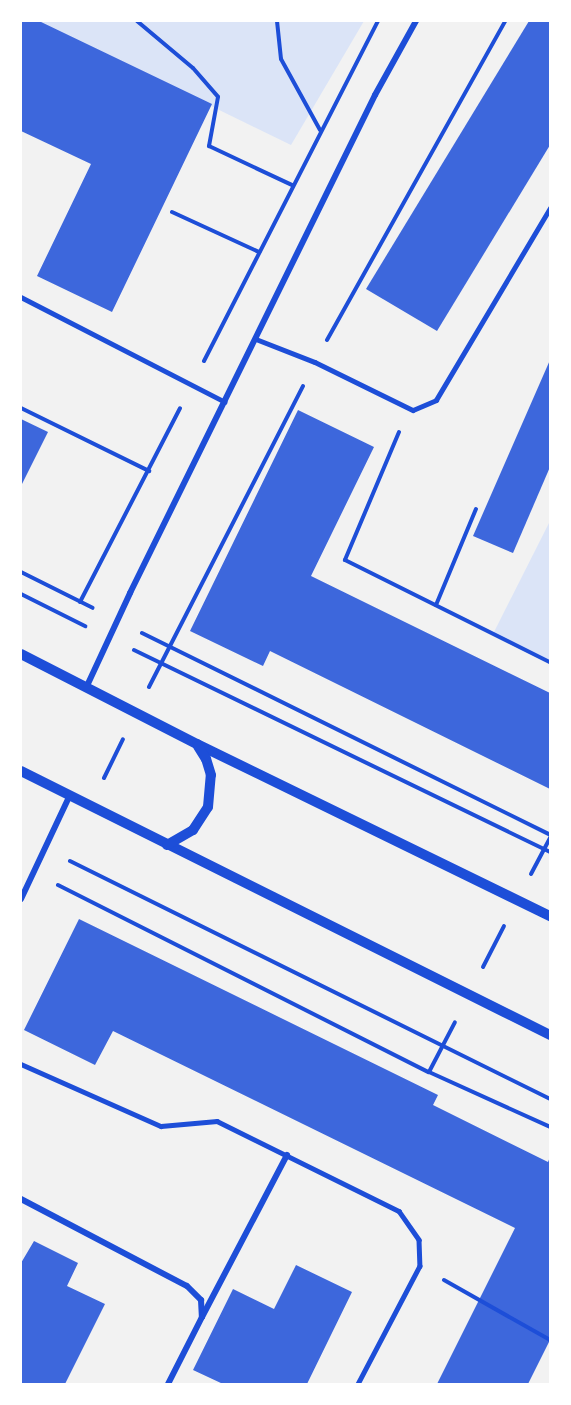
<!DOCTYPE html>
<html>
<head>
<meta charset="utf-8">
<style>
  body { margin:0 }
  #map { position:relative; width:571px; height:1405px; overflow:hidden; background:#f2f2f2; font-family:"Roboto Condensed",sans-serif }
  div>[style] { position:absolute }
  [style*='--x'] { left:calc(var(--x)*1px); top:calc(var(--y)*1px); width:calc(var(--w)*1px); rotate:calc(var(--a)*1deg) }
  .green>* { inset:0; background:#dbe4f7 }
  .building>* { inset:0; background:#3d67dc }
  .path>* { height:4px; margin:-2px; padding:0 2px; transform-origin:2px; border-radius:2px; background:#1d4ed8 }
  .service>* { height:4.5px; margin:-2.25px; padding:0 2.25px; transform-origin:2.25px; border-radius:2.25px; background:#1d4ed8 }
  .minor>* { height:6px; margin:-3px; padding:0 3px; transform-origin:3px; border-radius:3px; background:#1d4ed8 }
  .tertiary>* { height:10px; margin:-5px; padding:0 5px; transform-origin:5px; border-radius:5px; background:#1d4ed8 }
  span { translate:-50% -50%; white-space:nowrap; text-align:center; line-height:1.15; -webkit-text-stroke:4.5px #fff; paint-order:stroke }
  .frame { position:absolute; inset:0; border:22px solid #fff; pointer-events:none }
</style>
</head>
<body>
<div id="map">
  <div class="green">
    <i style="clip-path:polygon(37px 21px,364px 21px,291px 145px)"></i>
    <i style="clip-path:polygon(550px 521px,550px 662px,493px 634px)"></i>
  </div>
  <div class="building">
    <i style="clip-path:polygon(21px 21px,39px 21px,212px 104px,112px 312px,37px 276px,91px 164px,21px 131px)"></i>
    <i style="clip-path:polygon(529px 21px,550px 21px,550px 145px,437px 331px,366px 289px)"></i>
    <i style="clip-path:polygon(550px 360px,550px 467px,513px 553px,473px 536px)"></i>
    <i style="clip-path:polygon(298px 410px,374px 447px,311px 576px,550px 693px,550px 789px,270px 651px,263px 666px,190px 631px)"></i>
    <i style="clip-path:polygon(21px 419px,48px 432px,21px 486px)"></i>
    <i style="clip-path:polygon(79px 919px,438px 1095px,433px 1105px,548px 1162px,550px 1157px,550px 1340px,528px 1384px,437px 1384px,515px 1228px,113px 1031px,95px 1065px,24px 1030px)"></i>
    <i style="clip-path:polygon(34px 1241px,78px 1263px,67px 1286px,105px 1304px,65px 1384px,21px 1384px,21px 1263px)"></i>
    <i style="clip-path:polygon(296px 1265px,352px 1292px,307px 1384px,223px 1384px,193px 1370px,233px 1289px,274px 1309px)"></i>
  </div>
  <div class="path">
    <i style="--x:137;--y:21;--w:73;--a:40"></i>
    <i style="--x:193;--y:68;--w:38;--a:49"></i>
    <i style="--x:218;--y:97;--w:50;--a:100.4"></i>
    <i style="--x:209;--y:146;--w:92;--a:25.2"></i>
    <i style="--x:277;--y:21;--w:38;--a:84"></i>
    <i style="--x:281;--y:59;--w:81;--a:61.2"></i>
    <i style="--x:172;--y:212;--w:96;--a:24.7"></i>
    <i style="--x:327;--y:340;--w:365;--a:-60.8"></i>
    <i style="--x:204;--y:361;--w:382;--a:-62.9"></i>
    <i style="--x:21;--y:408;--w:143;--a:26.2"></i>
    <i style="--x:399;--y:432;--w:139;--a:112.9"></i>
    <i style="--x:345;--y:560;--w:229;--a:26.5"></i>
    <i style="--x:21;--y:572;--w:80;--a:26.6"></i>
    <i style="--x:21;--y:594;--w:72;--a:26.6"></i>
    <i style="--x:80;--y:602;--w:218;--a:-62.7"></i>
    <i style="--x:436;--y:605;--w:104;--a:-67.4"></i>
    <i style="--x:142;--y:633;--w:455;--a:26.3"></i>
    <i style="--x:134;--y:650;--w:462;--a:25.9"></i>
    <i style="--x:149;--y:687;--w:338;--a:-62.9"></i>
    <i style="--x:104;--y:778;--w:43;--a:-64"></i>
    <i style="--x:70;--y:861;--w:536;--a:26.37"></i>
    <i style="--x:531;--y:874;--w:41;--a:-62.2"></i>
    <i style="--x:58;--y:885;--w:415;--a:26.8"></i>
    <i style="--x:429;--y:1072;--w:133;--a:24.4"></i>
    <i style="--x:483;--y:967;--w:46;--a:-62.9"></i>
    <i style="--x:429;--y:1072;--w:56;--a:-62.5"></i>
    <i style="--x:444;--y:1280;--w:122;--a:29.5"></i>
  </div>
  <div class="service">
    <i style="--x:21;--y:297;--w:229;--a:27.2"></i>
    <i style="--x:256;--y:339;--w:63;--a:21.3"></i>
    <i style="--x:315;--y:362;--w:109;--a:26.1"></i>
    <i style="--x:413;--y:410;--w:25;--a:-23"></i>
    <i style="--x:436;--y:400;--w:223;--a:-59.3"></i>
    <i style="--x:21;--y:1064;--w:153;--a:23.9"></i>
    <i style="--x:161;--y:1126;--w:56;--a:-5.1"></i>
    <i style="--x:217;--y:1121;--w:203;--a:26.3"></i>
    <i style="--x:399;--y:1211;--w:35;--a:55"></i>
    <i style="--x:419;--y:1240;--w:26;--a:88"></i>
    <i style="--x:420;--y:1266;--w:133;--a:117.7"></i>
  </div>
  <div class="minor">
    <i style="--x:86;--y:688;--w:105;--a:-65.1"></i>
    <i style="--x:130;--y:593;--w:555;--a:-63.8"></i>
    <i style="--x:375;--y:95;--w:85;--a:-61"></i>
    <i style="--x:21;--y:899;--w:115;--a:-64.8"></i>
    <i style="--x:21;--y:1199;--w:187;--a:27.7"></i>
    <i style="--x:187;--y:1286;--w:20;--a:45"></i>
    <i style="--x:201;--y:1300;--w:17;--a:87"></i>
    <i style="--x:202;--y:1317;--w:75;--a:116.9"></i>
    <i style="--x:202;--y:1317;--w:183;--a:-62.3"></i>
  </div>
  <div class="tertiary">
    <i style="--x:21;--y:654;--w:198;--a:27.1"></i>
    <i style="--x:197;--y:744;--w:393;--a:26"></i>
    <i style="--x:21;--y:771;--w:591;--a:26.52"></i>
    <i style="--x:167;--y:845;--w:30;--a:-30"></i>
    <i style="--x:193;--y:830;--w:27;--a:-57"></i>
    <i style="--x:208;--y:807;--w:32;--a:-85"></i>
    <i style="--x:211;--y:775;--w:17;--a:-107"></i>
    <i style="--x:206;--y:759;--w:15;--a:-122"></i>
  </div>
  <div class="frame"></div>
</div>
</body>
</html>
